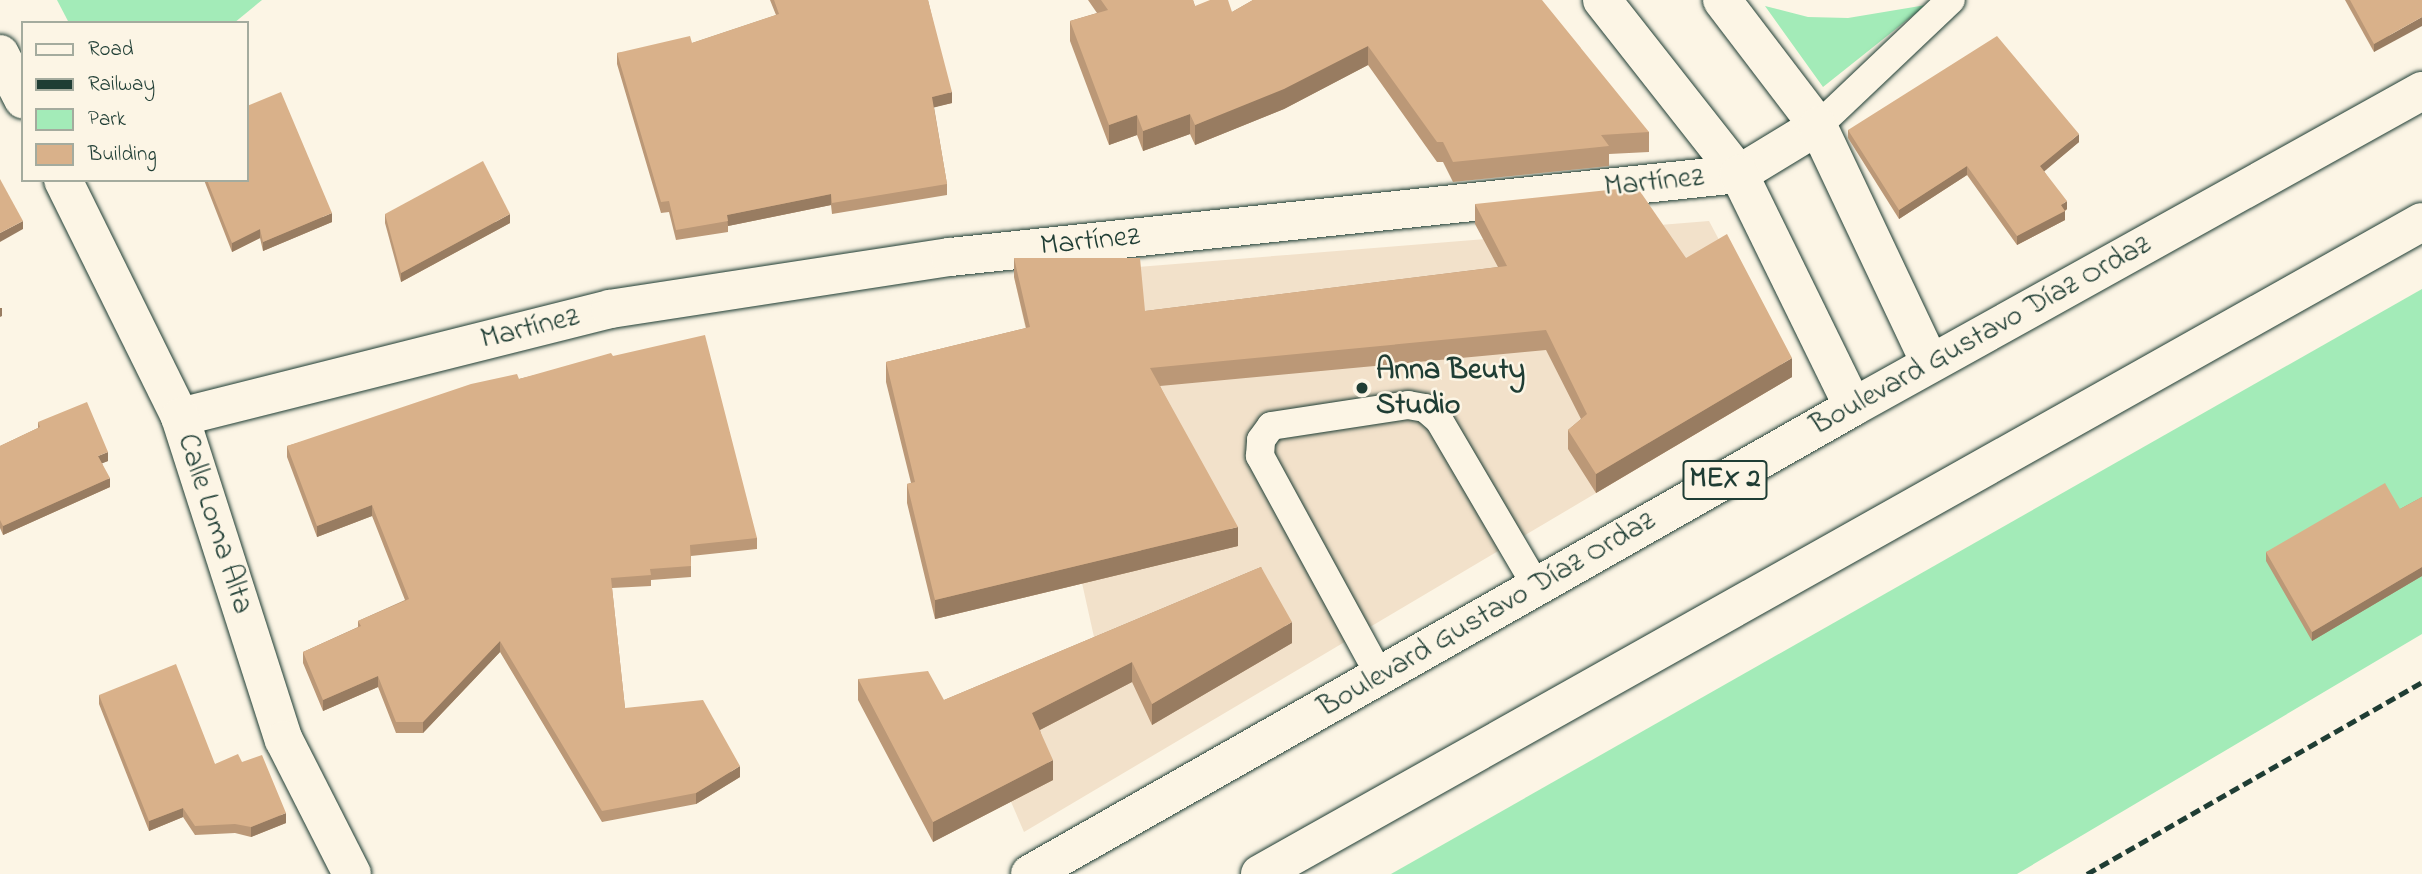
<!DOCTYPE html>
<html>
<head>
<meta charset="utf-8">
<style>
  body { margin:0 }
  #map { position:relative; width:2422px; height:874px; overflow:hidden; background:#fcf5e5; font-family:"Indie Flower",sans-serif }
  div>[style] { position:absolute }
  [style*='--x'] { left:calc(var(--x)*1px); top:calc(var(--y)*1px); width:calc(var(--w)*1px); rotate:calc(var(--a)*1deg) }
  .built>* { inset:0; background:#f2e1ca }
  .green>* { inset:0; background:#a3ebb8 }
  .roads { filter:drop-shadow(0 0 2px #1f3d34) drop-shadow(0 0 2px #1f3d34) }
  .service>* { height:28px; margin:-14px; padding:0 14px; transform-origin:14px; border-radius:14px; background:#fcf5e5 }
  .minor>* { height:38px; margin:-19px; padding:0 19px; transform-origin:19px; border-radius:19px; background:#fcf5e5 }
  .tertiary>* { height:38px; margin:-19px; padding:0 19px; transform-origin:19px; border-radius:19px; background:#fcf5e5 }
  .primary>* { height:38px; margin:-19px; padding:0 19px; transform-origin:19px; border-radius:19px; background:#fcf5e5 }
  .rail>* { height:5px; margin-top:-2.5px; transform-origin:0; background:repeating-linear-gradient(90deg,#1f3d34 0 10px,transparent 0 15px) }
  .wall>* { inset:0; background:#bb9877 }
  .shaded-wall>* { inset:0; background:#987c61 }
  .building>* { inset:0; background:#d9b18a }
  .dots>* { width:19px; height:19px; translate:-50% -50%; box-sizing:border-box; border:4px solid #fcf5e5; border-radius:50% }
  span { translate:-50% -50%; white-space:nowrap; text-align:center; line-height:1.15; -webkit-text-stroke:5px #fcf5e5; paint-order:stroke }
  .shield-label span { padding:2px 5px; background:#fcf5e5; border:2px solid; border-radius:5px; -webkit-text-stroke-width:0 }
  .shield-label { font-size:28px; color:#1f3d34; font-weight:700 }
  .street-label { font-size:30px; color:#1f3d34 }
  .poi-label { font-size:30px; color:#1f3d34; font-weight:700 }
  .left { translate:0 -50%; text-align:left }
  .legend { position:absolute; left:21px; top:21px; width:228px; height:161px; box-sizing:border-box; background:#fcf5e5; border:2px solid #a4ab9e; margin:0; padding:9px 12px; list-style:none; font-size:21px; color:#1f3d34 }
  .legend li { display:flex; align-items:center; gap:14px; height:35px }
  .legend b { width:35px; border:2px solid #a4ab9e }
</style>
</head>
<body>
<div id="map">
  <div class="built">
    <i style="clip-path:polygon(1709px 221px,1792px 377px,1024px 832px,971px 709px,1098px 655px,1014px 277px)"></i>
  </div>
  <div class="green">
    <i style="clip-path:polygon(57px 0,262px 0,234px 23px,69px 23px)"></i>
    <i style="clip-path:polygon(1926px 5px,1823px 87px,1765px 6px,1808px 17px,1848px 18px)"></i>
    <i style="clip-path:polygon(2422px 289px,2422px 634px,2017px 874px,1391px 874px)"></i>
  </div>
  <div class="roads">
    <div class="service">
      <i style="--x:1818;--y:126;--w:183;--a:-43.5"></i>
      <i style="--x:1380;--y:676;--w:251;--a:-118.6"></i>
      <i style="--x:1260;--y:456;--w:16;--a:-86"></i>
      <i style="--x:1261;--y:440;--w:17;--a:-54"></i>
      <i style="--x:1271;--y:426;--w:139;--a:-8.7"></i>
      <i style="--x:1408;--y:405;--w:17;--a:10"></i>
      <i style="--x:1425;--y:408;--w:18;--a:41"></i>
      <i style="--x:1439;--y:420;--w:194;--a:59.6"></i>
    </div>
    <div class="minor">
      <i style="--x:180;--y:417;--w:443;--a:-14.1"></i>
      <i style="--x:610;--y:309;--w:344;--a:-8.7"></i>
      <i style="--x:950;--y:257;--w:793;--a:-6.01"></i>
      <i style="--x:1739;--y:174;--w:92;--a:-31.3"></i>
    </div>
    <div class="tertiary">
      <i style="--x:1602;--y:0;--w:221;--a:51.8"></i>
      <i style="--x:1739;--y:174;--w:259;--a:63.9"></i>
      <i style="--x:1722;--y:0;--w:158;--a:52.7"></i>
      <i style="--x:1818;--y:126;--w:262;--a:64.7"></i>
      <i style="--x:0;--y:54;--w:51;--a:62.9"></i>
      <i style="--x:63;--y:180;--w:264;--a:63.7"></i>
      <i style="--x:180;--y:417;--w:339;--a:72.2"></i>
      <i style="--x:284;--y:740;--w:150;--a:63.1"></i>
    </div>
    <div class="primary">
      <i style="--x:1030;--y:874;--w:946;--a:-29.57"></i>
      <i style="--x:1853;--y:407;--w:651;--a:-29.05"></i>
      <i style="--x:1260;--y:874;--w:1332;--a:-29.3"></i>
    </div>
  </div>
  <div class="rail">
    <i style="--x:2087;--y:874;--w:386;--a:-29.8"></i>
  </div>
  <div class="wall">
    <i style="clip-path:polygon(770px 0,928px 0,952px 103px,934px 107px,947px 184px,947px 195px,832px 214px,831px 205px,728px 226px,728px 232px,676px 240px,669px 212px,661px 213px,617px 64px,617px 53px,692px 43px,776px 15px)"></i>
    <i style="clip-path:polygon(1088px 0,1193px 0,1195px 6px,1232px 12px,1253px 0,1649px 132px,1649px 152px,1609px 154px,1609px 166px,1453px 182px,1443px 162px,1437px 162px,1368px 65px,1284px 109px,1195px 145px,1190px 134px,1143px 151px,1137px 135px,1109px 145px,1070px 41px,1070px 21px,1097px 13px)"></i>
    <i style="clip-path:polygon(2345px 0,2422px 0,2374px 52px)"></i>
    <i style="clip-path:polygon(1848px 130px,2079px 142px,2044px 171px,2067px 209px,2065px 211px,2065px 220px,2017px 245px,1967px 175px,1899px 219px,1848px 138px)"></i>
    <i style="clip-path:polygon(204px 180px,247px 180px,332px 222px,263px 251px,260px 238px,232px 252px)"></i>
    <i style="clip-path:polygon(1475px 204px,1686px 258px,1792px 377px,1596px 493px,1568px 449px,1568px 430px,1581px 419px,1546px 350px,1160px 386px,1238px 546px,935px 619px,907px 503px,907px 484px,911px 483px,886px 382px,886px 362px,1026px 328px,1014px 277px,1014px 258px,1145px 311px,1498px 267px,1475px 224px)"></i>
    <i style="clip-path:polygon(385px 214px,510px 223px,401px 282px,385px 223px)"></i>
    <i style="clip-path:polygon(613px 356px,757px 538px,757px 549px,691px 556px,691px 577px,651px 580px,651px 586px,612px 588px,625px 708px,740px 777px,696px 804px,602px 822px,500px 652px,423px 733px,396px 733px,378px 687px,323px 711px,303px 663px,303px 652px,358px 627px,358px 621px,405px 600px,372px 516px,317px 537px,287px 457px,287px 446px,519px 379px)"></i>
    <i style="clip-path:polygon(38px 422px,108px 461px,102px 463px,110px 487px,3px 535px,0 528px,0 446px,38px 428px)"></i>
    <i style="clip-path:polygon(2422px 497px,2422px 576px,2312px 641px,2266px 561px,2266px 552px,2400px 509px)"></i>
    <i style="clip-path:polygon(1261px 567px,1292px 643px,1152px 725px,1132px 682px,1040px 730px,1053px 780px,933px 842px,858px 700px,858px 679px,944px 700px)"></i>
    <i style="clip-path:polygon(99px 695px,215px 764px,242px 762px,286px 823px,251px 837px,235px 833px,195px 835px,183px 817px,149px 831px,99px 704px)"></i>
  </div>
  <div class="shaded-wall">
    <i style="clip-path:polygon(2422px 17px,2422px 26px,2374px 52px,2374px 44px)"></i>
    <i style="clip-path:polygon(1368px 46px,1368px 65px,1284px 109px,1195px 145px,1195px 125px)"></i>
    <i style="clip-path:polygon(952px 92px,952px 103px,932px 108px,932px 97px)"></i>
    <i style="clip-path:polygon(1190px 114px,1190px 134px,1143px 151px,1143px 131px)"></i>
    <i style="clip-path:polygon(1137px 115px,1137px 135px,1109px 145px,1109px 125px)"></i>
    <i style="clip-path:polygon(2079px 134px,2079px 142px,2040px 175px,2040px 166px)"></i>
    <i style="clip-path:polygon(1967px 166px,1967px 175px,1899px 219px,1899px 210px)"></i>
    <i style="clip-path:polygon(831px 194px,831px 205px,728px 226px,727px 215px)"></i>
    <i style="clip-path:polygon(2067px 201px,2067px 209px,2064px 211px,2065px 211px,2065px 220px,2017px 245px,2017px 236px)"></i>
    <i style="clip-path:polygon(332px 213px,332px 222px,263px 251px,263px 242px)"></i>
    <i style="clip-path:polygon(510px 214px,510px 223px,401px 282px,401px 273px)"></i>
    <i style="clip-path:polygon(23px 221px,23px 229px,0 242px,0 233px)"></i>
    <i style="clip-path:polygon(260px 229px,260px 238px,232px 252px,232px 243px)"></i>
    <i style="clip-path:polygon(0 308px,2px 308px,2px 316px,0 317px)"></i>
    <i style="clip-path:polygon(1792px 358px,1792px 377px,1596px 493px,1596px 474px)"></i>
    <i style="clip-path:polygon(108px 452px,108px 461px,98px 465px,98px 456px)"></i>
    <i style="clip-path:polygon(110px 478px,110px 487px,3px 535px,3px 526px)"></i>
    <i style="clip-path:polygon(372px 505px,372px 516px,317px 537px,317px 526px)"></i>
    <i style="clip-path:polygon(1238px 527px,1238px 546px,935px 619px,935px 600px)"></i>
    <i style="clip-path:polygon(2422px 567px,2422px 576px,2312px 641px,2312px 632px)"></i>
    <i style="clip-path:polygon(1292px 622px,1292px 643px,1152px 725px,1152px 704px)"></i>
    <i style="clip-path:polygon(500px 641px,500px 652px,423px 733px,423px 722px)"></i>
    <i style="clip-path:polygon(1132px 662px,1132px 682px,1032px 734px,1032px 713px)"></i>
    <i style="clip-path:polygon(378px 676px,378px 687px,323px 711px,323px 700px)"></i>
    <i style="clip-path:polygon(1053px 760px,1053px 780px,933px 842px,933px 822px)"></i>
    <i style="clip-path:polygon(740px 766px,740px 777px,696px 804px,696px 793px)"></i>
    <i style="clip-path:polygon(183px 808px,183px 817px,149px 831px,149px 821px)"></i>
    <i style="clip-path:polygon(286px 813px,286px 823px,251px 837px,251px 827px)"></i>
  </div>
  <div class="building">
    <i style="clip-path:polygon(774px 0,928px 0,952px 92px,932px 97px,947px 184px,832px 203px,831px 194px,727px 215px,728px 221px,676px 230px,669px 201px,661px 202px,617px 53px,690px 36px,692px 43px,779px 14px)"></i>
    <i style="clip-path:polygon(1101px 0,1193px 0,1195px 6px,1210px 0,1228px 0,1232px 12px,1253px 0,1542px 0,1649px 132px,1601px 135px,1609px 146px,1453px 162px,1443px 142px,1437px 142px,1368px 46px,1284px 89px,1195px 125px,1190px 114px,1143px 131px,1137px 115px,1109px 125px,1070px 21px,1108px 10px)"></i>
    <i style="clip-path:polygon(2350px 0,2422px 0,2422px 17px,2374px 44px)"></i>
    <i style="clip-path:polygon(1997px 36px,2079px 134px,2040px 166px,2067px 201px,2061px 205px,2065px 211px,2017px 236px,1967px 166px,1899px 210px,1848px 130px)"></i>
    <i style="clip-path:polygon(281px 92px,332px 213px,263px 242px,260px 229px,232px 243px,207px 180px,247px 180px,247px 106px)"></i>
    <i style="clip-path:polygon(483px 161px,510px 214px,401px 273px,385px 214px)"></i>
    <i style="clip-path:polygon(0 179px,23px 221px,0 233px)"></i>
    <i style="clip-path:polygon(1637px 187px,1686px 258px,1727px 234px,1792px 358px,1596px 474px,1568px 430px,1587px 414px,1546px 330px,1150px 368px,1238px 527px,935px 600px,907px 484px,915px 482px,886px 362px,1030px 327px,1014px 258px,1140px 258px,1145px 311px,1507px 266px,1475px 204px)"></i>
    <i style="clip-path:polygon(705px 335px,757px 538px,690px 545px,691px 566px,650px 569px,651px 575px,611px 578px,625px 708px,703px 700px,740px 766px,696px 793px,602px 811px,500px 641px,423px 722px,396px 722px,378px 676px,323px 700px,303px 652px,361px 626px,358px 621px,409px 599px,372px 505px,317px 526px,287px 446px,471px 384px,517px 374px,519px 379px,611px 353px,613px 356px)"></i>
    <i style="clip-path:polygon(87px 402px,108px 452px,98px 456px,110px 478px,3px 526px,0 520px,0 446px,40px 427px,38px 422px)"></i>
    <i style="clip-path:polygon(2385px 483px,2400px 509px,2422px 497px,2422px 567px,2312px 632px,2266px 552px)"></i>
    <i style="clip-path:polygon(1261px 567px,1292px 622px,1152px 704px,1132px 662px,1032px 713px,1053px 760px,933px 822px,858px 679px,928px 671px,944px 700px)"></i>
    <i style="clip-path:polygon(176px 664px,215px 764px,238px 754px,242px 762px,262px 755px,286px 813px,251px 827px,235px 824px,195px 826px,183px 808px,149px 821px,99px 695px)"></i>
  </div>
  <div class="dots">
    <i style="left:1362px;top:388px;background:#1f3d34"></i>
  </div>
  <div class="shield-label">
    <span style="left:1725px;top:480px">MEX 2</span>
  </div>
  <div class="street-label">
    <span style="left:1654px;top:183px;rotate:-6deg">Martínez</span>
    <span style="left:1090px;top:242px;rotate:-6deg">Martínez</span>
    <span style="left:530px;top:329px;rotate:-14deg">Martínez</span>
    <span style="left:1981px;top:336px;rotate:-29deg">Boulevard Gustavo Díaz Ordaz</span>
    <span style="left:214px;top:524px;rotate:72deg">Calle Loma Alta</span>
    <span style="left:1487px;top:615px;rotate:-30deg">Boulevard Gustavo Díaz Ordaz</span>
  </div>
  <div class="poi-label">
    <span class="left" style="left:1376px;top:388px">Anna Beuty<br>Studio</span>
  </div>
  <ul class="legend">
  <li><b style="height:9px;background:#fcf5e5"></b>Road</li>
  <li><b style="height:9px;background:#1f3d34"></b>Railway</li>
  <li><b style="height:19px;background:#a3ebb8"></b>Park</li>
  <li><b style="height:19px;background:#d9b18a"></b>Building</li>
  </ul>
</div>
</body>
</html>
